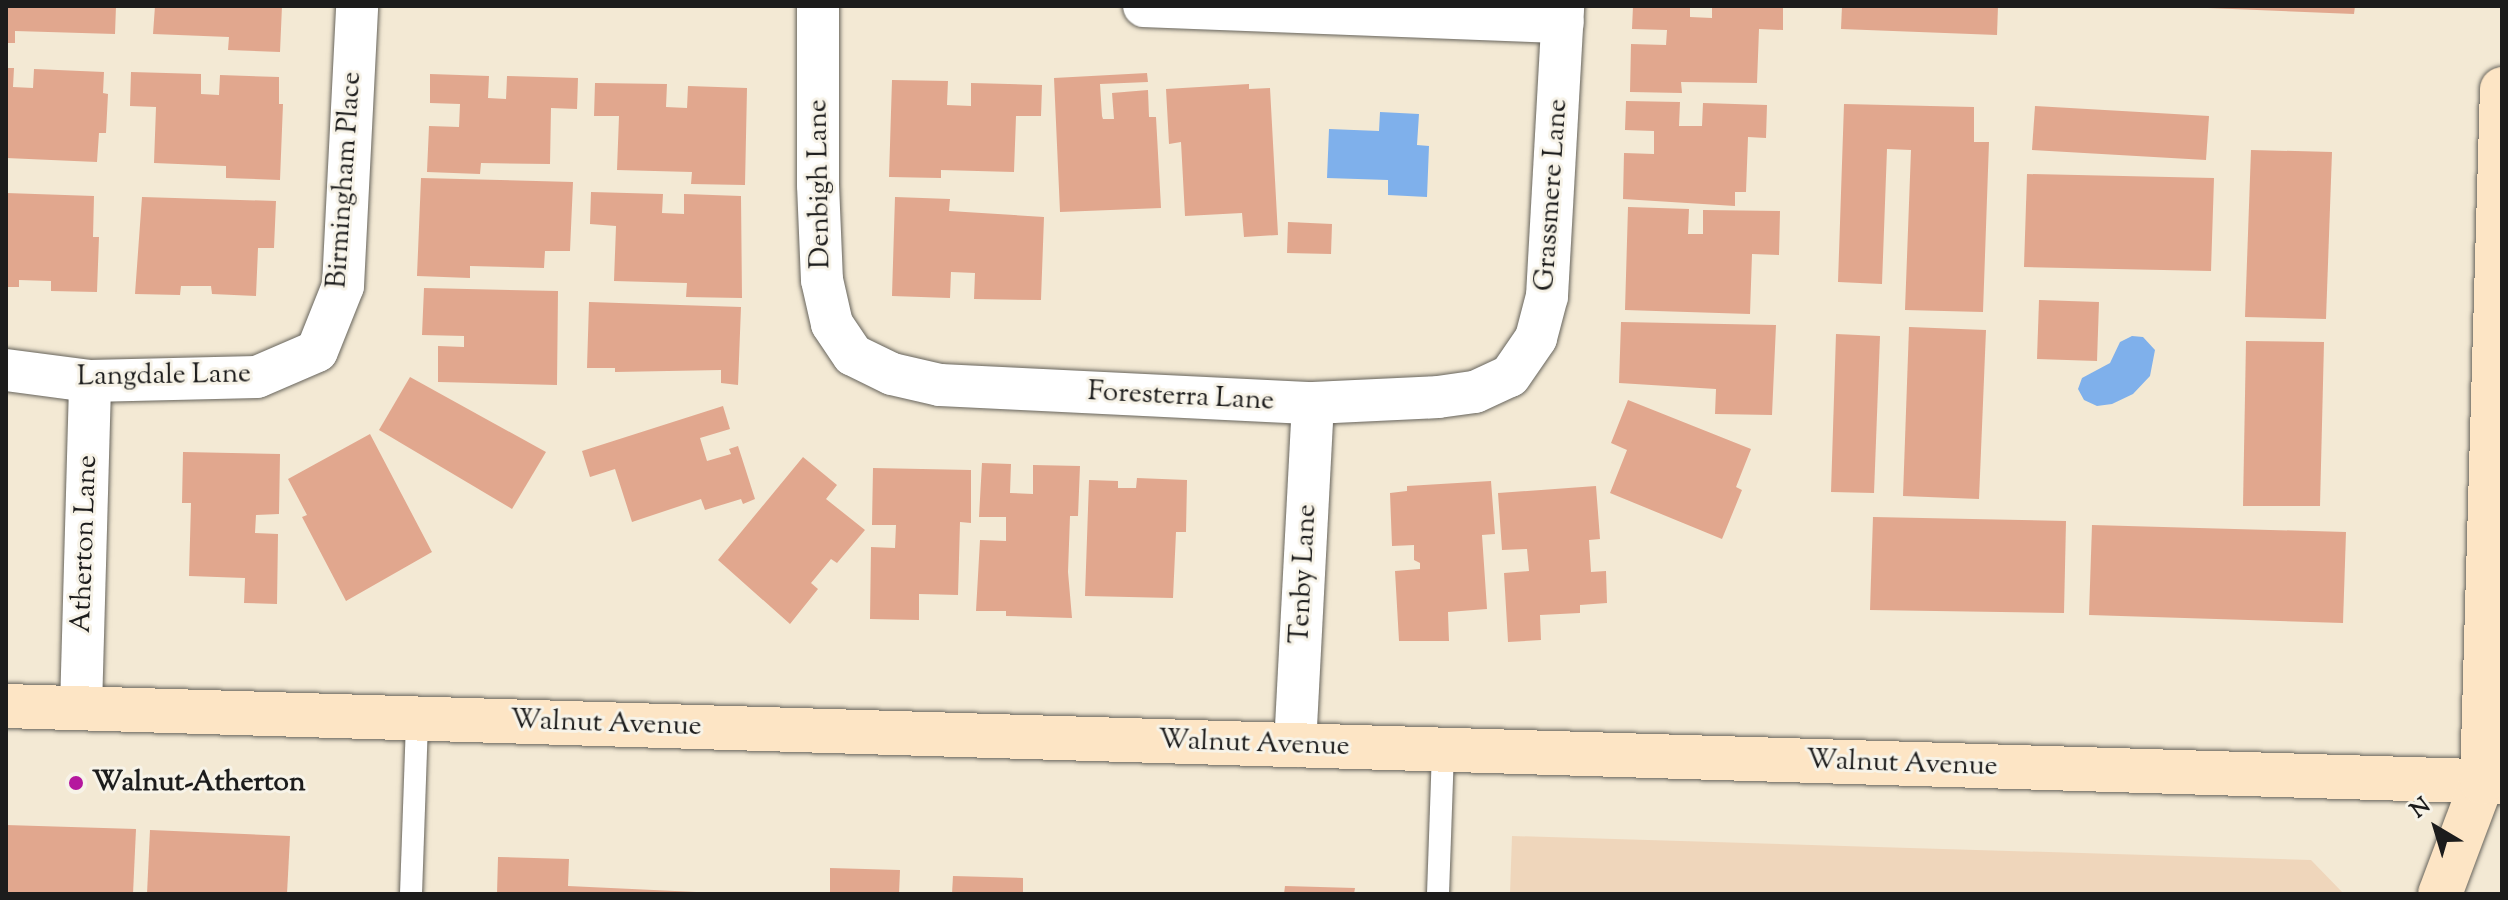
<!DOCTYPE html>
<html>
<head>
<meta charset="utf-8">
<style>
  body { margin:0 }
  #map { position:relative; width:2508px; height:900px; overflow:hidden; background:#f3e9d4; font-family:"Sorts Mill Goudy",serif }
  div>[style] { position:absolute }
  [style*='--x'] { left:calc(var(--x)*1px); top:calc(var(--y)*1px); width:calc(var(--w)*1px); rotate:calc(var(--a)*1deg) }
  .built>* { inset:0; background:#efd6bb }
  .water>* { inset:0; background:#7fb0eb }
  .building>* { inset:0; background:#e1a78e }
  .roads { filter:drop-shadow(0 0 2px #67645c) drop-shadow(0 0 2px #67645c) }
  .service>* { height:22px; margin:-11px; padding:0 11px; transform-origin:11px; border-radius:11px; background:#fff }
  .minor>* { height:42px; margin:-21px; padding:0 21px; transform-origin:21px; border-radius:21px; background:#fff }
  .secondary>* { height:44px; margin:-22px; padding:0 22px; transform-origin:22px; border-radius:22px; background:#fde5c5 }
  .dots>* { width:22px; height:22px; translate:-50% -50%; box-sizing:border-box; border:4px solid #f7f3e8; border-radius:50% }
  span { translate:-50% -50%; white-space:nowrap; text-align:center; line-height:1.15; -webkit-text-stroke:6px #f7f3e8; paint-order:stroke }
  .street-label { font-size:28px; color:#1c1c1c }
  .poi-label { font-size:28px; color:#1c1c1c; font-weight:700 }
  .left { translate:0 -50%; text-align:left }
  .frame { position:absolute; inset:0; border:8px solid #1c1c1c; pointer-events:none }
  .north { position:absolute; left:2396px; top:788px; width:80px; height:80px; -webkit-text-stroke:6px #f7f3e8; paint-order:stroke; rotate:322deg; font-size:22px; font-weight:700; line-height:32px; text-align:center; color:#1c1c1c }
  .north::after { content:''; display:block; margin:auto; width:28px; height:36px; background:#1c1c1c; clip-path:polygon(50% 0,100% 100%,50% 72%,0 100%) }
</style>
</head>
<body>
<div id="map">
  <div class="built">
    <i style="clip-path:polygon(1512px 836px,2311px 860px,2344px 894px,1510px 894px)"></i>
  </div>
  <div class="water">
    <i style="clip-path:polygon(1380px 112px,1419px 114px,1417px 145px,1429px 146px,1427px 197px,1388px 195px,1388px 180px,1327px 178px,1329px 129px,1379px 131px)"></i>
    <i style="clip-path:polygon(2132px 336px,2143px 337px,2155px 350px,2150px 376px,2133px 394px,2112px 404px,2097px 406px,2084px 400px,2078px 389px,2082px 378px,2110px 363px,2120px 342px)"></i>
  </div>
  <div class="building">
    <i style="clip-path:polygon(6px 6px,116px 6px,115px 34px,15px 31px,15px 43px,6px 43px)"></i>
    <i style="clip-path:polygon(155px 6px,282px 6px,280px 52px,228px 50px,229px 37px,153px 34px)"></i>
    <i style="clip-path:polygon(1633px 6px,1690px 6px,1690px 17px,1712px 18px,1712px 6px,1783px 6px,1783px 30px,1759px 29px,1757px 83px,1681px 82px,1682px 93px,1630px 92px,1631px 44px,1666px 45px,1667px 30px,1632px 29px)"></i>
    <i style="clip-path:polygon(1842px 6px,1998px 6px,1997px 35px,1841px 29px)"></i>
    <i style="clip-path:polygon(2158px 6px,2355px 6px,2354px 14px)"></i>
    <i style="clip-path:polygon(6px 68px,14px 68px,13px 87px,33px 88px,34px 69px,104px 72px,103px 93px,108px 94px,106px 133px,99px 133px,97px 162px,6px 158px)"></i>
    <i style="clip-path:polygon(131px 72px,201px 74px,201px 94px,219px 95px,220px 75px,279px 77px,279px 104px,283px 104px,280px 180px,226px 178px,226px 166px,154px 163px,156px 107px,130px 106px)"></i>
    <i style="clip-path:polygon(1147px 73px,1148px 82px,1100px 84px,1102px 116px,1103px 119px,1114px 119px,1112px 93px,1148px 90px,1149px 117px,1156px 117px,1161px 208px,1060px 212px,1054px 78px)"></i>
    <i style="clip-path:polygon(430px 74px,489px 76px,488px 98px,506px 99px,507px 76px,578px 78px,577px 109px,551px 108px,550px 164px,481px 163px,480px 174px,427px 172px,429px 126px,459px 127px,460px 104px,430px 103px)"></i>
    <i style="clip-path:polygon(892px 80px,948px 81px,947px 105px,971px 106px,971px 83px,1042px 85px,1041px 116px,1016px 116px,1014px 172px,941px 170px,941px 178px,889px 177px)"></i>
    <i style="clip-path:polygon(595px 83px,667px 84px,666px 107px,687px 108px,688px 86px,747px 88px,745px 185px,691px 184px,692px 172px,617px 170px,619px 116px,594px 116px)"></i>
    <i style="clip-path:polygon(1249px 84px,1249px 89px,1270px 88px,1278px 235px,1244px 237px,1242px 213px,1185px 216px,1181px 142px,1169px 144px,1166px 89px)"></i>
    <i style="clip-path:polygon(1626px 101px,1680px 102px,1679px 126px,1702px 126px,1703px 103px,1767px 105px,1766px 138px,1748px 137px,1746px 192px,1735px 192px,1735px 206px,1623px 199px,1624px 153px,1654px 154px,1654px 131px,1625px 130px)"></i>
    <i style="clip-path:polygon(1844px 104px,1974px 107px,1974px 142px,1989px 142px,1983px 312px,1905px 310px,1911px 150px,1887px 149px,1882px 284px,1838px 282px)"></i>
    <i style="clip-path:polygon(2035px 106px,2209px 116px,2206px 160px,2032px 150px)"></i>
    <i style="clip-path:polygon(2251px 150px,2332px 152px,2326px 319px,2245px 317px)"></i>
    <i style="clip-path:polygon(2027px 174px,2214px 178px,2211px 271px,2024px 267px)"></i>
    <i style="clip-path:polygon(421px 178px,573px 182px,570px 251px,545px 251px,544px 268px,470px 266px,470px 278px,417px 276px)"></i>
    <i style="clip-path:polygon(591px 192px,663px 194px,662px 213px,684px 214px,684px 194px,741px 196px,742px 298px,686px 297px,687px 283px,614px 281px,616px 226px,590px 224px)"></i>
    <i style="clip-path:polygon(6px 193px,94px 196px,93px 237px,99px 237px,97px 292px,51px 291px,51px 281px,19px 280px,19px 287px,6px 287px)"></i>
    <i style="clip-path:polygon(142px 197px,276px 201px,274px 248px,258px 248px,256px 296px,212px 294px,211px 286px,181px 286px,180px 295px,135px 294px)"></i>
    <i style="clip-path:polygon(895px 197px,950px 199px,949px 211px,1044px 217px,1041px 300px,974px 299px,975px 273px,951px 272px,950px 298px,892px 296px)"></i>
    <i style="clip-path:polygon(1628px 207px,1689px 209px,1688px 234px,1703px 234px,1703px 210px,1780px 211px,1779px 255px,1752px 254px,1750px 314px,1625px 310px)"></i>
    <i style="clip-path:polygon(1288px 222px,1332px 224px,1331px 254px,1287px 253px)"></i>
    <i style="clip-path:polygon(424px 288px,558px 291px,557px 385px,438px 382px,438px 346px,464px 347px,464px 336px,422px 335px)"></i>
    <i style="clip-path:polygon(2039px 300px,2099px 302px,2097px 361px,2037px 359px)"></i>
    <i style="clip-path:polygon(589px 302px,741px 307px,738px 385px,721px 383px,721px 370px,615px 372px,615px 368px,587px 368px)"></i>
    <i style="clip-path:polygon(1621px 322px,1776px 325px,1772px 415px,1715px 414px,1716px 389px,1619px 383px)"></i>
    <i style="clip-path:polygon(1909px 327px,1986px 330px,1979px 499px,1903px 496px)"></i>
    <i style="clip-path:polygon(1836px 334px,1880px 336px,1874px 493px,1831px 492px)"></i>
    <i style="clip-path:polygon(2246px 341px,2324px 342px,2320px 506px,2243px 506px)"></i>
    <i style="clip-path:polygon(410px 377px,546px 452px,512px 509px,379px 430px)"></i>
    <i style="clip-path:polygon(1628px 400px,1751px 449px,1736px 487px,1742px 490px,1722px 539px,1610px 493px,1627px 450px,1611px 443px)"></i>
    <i style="clip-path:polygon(723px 406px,730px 429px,700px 438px,707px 461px,731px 454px,729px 449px,738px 446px,755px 499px,743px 504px,741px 499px,705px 510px,701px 499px,632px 522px,615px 469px,590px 477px,582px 451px)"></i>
    <i style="clip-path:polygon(370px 434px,432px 552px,346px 601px,302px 517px,307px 515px,288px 479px)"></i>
    <i style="clip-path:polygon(183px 452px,280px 454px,279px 514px,256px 515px,255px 533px,278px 534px,277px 604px,244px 603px,245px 578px,189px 576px,191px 503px,182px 503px)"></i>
    <i style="clip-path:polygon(803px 457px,837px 485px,826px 499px,865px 530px,837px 563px,831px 559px,811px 583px,818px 589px,790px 624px,718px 560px)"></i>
    <i style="clip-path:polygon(982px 463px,1011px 464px,1010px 493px,1033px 494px,1033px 465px,1080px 466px,1078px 516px,1070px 516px,1068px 572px,1072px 618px,1006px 616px,1006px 611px,976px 611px,980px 540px,1006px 541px,1006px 517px,979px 517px)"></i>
    <i style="clip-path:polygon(873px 468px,971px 470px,971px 523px,960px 522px,958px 595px,919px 594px,919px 620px,870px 619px,871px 547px,895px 548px,896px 525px,872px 525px)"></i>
    <i style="clip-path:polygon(1137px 478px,1187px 480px,1186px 532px,1176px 532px,1173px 598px,1085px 596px,1089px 480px,1118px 481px,1118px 488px,1136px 488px)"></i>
    <i style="clip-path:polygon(1491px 481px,1495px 534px,1482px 535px,1487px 609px,1448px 612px,1449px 641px,1399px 641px,1395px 571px,1420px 569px,1420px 563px,1414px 560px,1414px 545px,1392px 546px,1390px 493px,1407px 491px,1407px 486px)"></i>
    <i style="clip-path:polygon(1596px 486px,1600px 539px,1589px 540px,1591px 572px,1606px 571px,1607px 603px,1580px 605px,1580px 613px,1540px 615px,1541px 640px,1508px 642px,1504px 573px,1529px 571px,1527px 549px,1502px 550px,1498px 493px)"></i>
    <i style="clip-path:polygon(1873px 517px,2066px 521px,2064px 613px,1870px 610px)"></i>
    <i style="clip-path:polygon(2092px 525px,2346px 532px,2343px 623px,2089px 615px)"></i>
    <i style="clip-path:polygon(6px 825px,136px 829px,133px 894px,6px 894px)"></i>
    <i style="clip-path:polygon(150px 830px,290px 836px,287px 894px,147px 894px)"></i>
    <i style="clip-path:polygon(498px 857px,569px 859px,568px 886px,739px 894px,497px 894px)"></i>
    <i style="clip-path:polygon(830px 868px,900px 870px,899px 894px,830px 894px)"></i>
    <i style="clip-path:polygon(953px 876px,1023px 878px,1023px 894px,952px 894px)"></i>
    <i style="clip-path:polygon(1285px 886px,1355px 888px,1354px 894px,1284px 894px)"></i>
  </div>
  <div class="roads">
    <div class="service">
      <i style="--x:411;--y:894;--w:176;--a:-88"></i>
      <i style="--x:1438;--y:894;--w:144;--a:-88"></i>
    </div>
    <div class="minor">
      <i style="--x:818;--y:6;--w:179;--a:90"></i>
      <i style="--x:818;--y:185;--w:95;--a:87.6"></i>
      <i style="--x:822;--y:280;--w:45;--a:77.2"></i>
      <i style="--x:832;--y:324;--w:37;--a:56"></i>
      <i style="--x:853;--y:355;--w:43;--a:26"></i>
      <i style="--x:892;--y:374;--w:49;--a:12.9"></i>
      <i style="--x:940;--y:385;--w:373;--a:2.8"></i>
      <i style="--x:1313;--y:403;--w:125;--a:-2.7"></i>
      <i style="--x:1438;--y:397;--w:37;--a:-8"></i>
      <i style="--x:1475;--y:392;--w:38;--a:-25"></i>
      <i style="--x:1510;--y:376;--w:46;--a:-55.6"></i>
      <i style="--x:1536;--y:338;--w:43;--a:-75.3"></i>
      <i style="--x:1547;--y:296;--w:290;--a:-86.8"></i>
      <i style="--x:1144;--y:6;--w:419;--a:2.2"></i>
      <i style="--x:6;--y:370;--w:85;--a:7.5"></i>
      <i style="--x:90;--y:381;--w:167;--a:-1.4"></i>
      <i style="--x:257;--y:377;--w:65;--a:-23.4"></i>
      <i style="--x:317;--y:351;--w:70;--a:-68.2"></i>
      <i style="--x:343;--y:286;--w:280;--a:-87.1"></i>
      <i style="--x:81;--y:708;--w:327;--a:-88.4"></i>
      <i style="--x:1295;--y:746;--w:343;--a:-87"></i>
    </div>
    <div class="secondary">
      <i style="--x:6;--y:706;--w:2497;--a:1.74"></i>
      <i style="--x:2440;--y:894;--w:120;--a:-69.4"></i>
      <i style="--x:2482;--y:782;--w:693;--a:-88.35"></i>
    </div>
  </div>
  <div class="dots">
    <i style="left:76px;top:783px;background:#b5179e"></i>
  </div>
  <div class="street-label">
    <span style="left:345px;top:180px;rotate:-86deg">Birmingham Place</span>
    <span style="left:820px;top:184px;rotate:-91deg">Denbigh Lane</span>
    <span style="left:1552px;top:195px;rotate:-86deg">Grassmere Lane</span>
    <span style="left:164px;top:376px;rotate:-1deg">Langdale Lane</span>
    <span style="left:1181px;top:397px;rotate:3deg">Foresterra Lane</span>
    <span style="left:85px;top:544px;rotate:-88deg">Atherton Lane</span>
    <span style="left:1304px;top:574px;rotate:-87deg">Tenby Lane</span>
    <span style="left:606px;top:724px;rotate:2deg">Walnut Avenue</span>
    <span style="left:1254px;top:744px;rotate:2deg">Walnut Avenue</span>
    <span style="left:1902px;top:764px;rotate:2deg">Walnut Avenue</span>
  </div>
  <div class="poi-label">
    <span class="left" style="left:92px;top:783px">Walnut-Atherton</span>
  </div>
  <div class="frame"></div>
  <div class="north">N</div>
</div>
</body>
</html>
